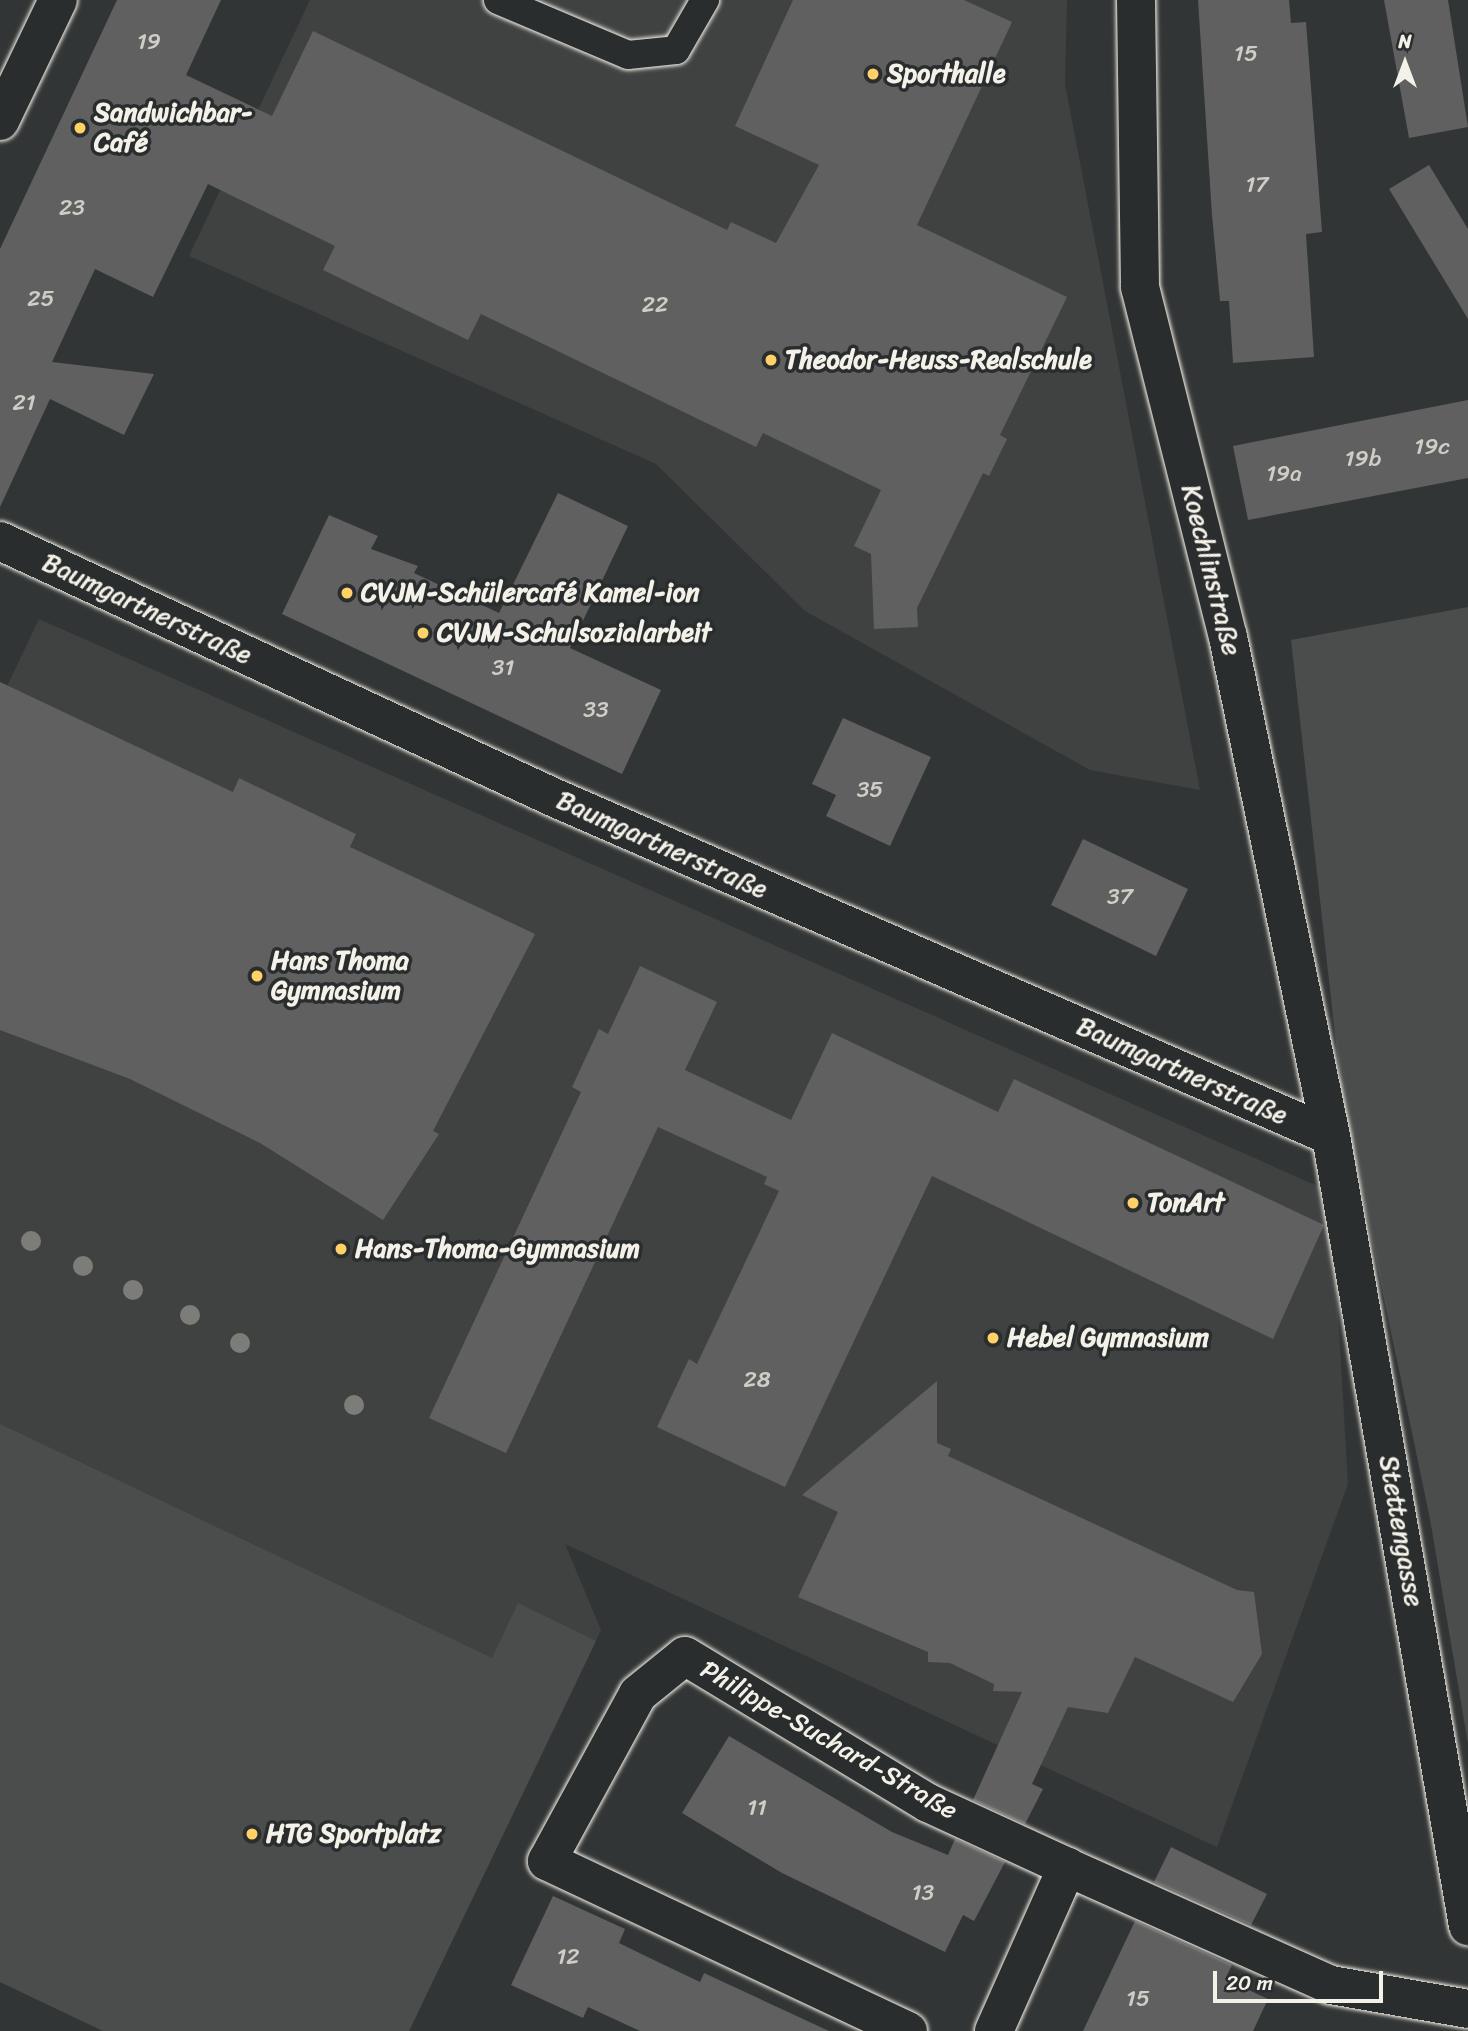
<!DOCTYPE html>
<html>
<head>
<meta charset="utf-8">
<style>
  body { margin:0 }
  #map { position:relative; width:1468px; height:2031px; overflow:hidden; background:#323535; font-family:Sriracha,sans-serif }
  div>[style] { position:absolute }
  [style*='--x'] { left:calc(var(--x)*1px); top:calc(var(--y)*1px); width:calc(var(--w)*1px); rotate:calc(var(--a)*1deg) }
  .built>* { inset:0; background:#404242 }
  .green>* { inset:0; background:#4b4d4c }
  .building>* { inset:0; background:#5f605f }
  .roads { filter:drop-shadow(0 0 2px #f4f1e8) drop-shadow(0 0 2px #f4f1e8) }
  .lane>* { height:28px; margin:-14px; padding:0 14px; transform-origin:14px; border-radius:14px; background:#2a2d2e }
  .street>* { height:38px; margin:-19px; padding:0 19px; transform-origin:19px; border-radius:19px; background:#2a2d2e }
  .trees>* { width:20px; height:20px; margin:-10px; border-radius:50%; background:#7c7d79 }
  .dots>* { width:19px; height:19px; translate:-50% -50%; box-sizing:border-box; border:4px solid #2a2d2e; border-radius:50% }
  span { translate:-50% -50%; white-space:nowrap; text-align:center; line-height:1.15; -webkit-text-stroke:7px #2a2d2e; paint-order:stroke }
  .number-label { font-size:23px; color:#cfcdc6 }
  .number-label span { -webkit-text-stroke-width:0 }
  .poi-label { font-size:26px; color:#f4f1e8; font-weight:700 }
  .left { translate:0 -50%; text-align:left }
  .street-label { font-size:26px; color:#f4f1e8 }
  .north { position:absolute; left:1370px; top:28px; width:70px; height:70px; -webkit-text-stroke:5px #2a2d2e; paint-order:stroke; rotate:0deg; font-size:19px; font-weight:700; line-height:28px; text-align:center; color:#f4f1e8 }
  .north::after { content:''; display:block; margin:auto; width:24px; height:32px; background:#f4f1e8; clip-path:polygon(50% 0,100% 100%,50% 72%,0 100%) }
  .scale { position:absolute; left:1213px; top:1971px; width:170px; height:32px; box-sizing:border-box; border:4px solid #f4f1e8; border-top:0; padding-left:9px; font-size:21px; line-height:24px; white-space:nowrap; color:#f4f1e8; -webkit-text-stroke:5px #2a2d2e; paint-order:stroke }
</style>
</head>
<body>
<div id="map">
  <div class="built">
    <i style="clip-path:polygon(310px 0,1067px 0,1065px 84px,1200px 790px,1090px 770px,805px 611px,656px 464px,189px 256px)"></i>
    <i style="clip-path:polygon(39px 619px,1331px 1192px,1348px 1484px,1217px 1847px,565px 1544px,601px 1630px,409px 2031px,103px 2031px,0 1982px,0 701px)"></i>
  </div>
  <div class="green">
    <i style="clip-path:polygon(1468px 607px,1468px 1744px,1430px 1519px,1342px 1097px,1291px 640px)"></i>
    <i style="clip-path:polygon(0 1424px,492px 1658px,518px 1603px,596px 1641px,409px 2031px,103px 2031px,0 1982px)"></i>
  </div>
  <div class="building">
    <i style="clip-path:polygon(117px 0,221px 0,186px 75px,272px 116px,313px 31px,727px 230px,731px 222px,776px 243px,819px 165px,735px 126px,793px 0,964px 0,1012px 22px,917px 225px,1067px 297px,1000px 435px,1007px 439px,989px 476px,983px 473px,917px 608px,918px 627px,874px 629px,871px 554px,854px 546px,881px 490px,763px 433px,756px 447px,481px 314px,468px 340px,323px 270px,335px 246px,208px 184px,153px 297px,95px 269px,52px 362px,154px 374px,124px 435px,50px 399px,0 507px,0 249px)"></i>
    <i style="clip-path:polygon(1198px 0,1289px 0,1291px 23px,1306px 22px,1322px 232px,1306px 234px,1314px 357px,1233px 363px,1229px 301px,1220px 301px,1212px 215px)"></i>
    <i style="clip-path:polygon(1384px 0,1448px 0,1468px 127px,1409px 138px)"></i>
    <i style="clip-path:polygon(1429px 165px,1468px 229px,1468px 319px,1389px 189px)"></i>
    <i style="clip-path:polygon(1468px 400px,1468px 478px,1248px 520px,1233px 446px)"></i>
    <i style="clip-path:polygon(558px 493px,628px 526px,570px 648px,661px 690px,622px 774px,282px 614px,329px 515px,378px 536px,371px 549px,418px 566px,414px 573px,499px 613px)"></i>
    <i style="clip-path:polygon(0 682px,233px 792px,239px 778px,356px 834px,350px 847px,535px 934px,433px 1131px,439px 1134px,383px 1220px,260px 1143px,130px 1079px,0 1030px)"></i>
    <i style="clip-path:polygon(843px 718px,931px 757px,890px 846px,826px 816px,836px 795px,812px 784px)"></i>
    <i style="clip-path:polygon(1083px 839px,1188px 889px,1156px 956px,1051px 905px)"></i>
    <i style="clip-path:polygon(640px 966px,717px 1002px,685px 1070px,791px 1120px,832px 1033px,998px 1112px,1014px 1079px,1324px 1225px,1273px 1339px,932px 1176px,785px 1487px,657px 1427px,689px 1359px,697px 1364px,779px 1191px,764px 1184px,767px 1177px,658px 1127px,506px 1453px,429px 1418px,581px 1092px,572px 1087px,599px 1029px,608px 1034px)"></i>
    <i style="clip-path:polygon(937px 1381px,937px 1443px,951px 1449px,948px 1456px,1237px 1590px,1254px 1592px,1262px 1654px,1233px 1702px,1135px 1657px,1108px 1713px,1068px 1707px,1032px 1784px,1043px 1789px,1025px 1824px,973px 1800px,1022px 1692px,993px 1691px,994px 1684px,950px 1663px,928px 1662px,928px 1652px,798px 1597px,838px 1512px,802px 1495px)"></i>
    <i style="clip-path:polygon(729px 1736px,892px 1832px,948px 1855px,955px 1839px,1005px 1862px,974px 1921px,963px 1915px,945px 1952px,782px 1873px,682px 1813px)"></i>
    <i style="clip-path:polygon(1171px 1847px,1267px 1894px,1251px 1925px,1154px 1882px)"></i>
    <i style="clip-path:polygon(553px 1896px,625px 1929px,619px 1943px,658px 1962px,700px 1982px,704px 1973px,829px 2031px,640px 2031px,588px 2007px,583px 2018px,511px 1985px)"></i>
    <i style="clip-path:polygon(1135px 1921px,1232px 1965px,1225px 1979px,1268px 1999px,1253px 2031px,1083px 2031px)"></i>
  </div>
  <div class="roads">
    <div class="lane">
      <i style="--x:498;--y:0;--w:141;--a:22.9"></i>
      <i style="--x:628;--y:55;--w:48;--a:-5.9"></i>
      <i style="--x:676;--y:50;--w:58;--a:-59.9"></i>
    </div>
    <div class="street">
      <i style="--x:1136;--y:0;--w:287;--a:89.2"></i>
      <i style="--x:1140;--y:287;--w:361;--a:75.9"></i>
      <i style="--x:1228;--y:637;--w:510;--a:78.34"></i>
      <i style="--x:1331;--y:1136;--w:802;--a:80.16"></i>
      <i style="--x:0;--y:121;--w:134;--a:-64.4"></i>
      <i style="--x:0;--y:541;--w:612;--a:24.85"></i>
      <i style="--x:555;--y:798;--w:846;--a:23.54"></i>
      <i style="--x:908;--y:2031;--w:399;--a:-154.8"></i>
      <i style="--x:547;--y:1861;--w:190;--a:-61.4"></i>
      <i style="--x:638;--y:1694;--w:60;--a:-39"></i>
      <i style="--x:685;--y:1656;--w:284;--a:31.2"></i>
      <i style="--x:928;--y:1803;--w:153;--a:24.7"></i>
      <i style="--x:1067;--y:1867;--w:289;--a:24.1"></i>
      <i style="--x:1331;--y:1985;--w:139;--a:9.9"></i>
      <i style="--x:994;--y:2031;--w:180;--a:-66"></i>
    </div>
  </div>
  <div class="trees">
    <i style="left:31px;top:1241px"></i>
    <i style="left:83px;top:1266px"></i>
    <i style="left:133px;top:1290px"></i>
    <i style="left:190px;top:1315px"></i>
    <i style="left:240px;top:1343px"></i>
    <i style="left:354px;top:1405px"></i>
  </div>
  <div class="dots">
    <i style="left:873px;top:74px;background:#ffd166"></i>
    <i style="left:80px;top:128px;background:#ffd166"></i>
    <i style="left:771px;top:360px;background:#ffd166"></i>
    <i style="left:347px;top:593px;background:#ffd166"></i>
    <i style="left:423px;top:633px;background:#ffd166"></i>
    <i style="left:257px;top:976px;background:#ffd166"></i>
    <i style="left:1133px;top:1203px;background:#ffd166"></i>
    <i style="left:341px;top:1249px;background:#ffd166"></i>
    <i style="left:993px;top:1338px;background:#ffd166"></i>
    <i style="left:252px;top:1834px;background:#ffd166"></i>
  </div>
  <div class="number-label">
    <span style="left:149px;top:42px">19</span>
    <span style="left:1246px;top:54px">15</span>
    <span style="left:1257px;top:185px">17</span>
    <span style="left:72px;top:208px">23</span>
    <span style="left:41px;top:299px">25</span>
    <span style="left:655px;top:305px">22</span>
    <span style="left:24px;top:403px">21</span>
    <span style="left:1432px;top:447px">19c</span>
    <span style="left:1363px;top:459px">19b</span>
    <span style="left:1284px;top:474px">19a</span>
    <span style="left:503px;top:668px">31</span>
    <span style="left:596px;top:710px">33</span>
    <span style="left:870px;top:790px">35</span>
    <span style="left:1120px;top:897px">37</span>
    <span style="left:757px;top:1380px">28</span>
    <span style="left:757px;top:1808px">11</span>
    <span style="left:923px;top:1893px">13</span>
    <span style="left:568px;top:1957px">12</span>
    <span style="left:1138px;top:1999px">15</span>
  </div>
  <div class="poi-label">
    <span class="left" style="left:887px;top:74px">Sporthalle</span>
    <span class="left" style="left:94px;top:128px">Sandwichbar-<br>Café</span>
    <span class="left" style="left:785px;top:360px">Theodor-Heuss-Realschule</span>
    <span class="left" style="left:361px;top:593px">CVJM-Schülercafé Kamel-ion</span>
    <span class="left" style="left:437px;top:633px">CVJM-Schulsozialarbeit</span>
    <span class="left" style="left:271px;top:976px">Hans Thoma<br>Gymnasium</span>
    <span class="left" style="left:1147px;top:1203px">TonArt</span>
    <span class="left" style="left:355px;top:1249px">Hans-Thoma-Gymnasium</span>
    <span class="left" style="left:1007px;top:1338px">Hebel Gymnasium</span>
    <span class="left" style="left:266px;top:1834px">HTG Sportplatz</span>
  </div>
  <div class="street-label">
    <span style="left:1211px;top:570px;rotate:76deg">Koechlinstraße</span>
    <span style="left:147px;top:609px;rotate:25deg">Baumgartnerstraße</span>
    <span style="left:662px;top:845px;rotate:24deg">Baumgartnerstraße</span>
    <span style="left:1182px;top:1071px;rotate:24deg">Baumgartnerstraße</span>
    <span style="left:1401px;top:1531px;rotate:80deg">Stettengasse</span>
    <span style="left:829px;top:1740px;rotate:30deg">Philippe-Suchard-Straße</span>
  </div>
  <div class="north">N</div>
  <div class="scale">20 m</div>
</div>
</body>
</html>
